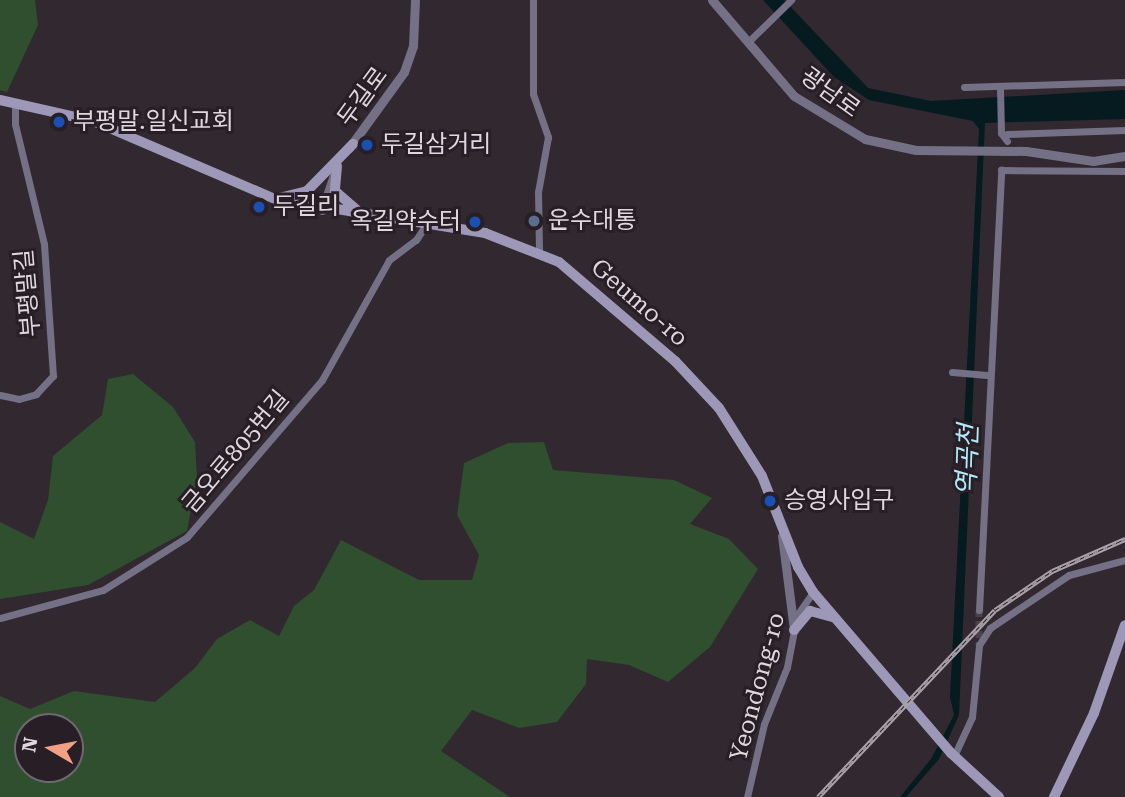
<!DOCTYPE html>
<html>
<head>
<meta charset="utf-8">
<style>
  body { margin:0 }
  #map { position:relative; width:1125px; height:797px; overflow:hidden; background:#312830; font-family:"Roboto Serif","Noto Sans KR",serif }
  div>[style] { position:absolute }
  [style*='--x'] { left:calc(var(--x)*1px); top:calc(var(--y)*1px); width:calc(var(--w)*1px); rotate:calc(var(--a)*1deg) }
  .green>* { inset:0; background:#2f4f2f }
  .water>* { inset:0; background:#051b1f }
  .minor-tunnel>* { height:7px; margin-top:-3.5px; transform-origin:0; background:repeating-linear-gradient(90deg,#4b424a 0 7px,transparent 0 10.5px) }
  .minor>* { height:7px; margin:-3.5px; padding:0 3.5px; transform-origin:3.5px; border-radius:3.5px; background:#747085 }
  .tertiary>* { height:9px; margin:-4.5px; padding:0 4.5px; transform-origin:4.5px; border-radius:4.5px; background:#747085 }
  .secondary>* { height:10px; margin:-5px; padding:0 5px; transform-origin:5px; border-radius:5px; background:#9d97b8 }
  .rail>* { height:4.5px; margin-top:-2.25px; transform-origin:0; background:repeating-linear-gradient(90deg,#271e26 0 5px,#a9a2a9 0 10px); box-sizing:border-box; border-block:2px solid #a9a2a9 }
  .dots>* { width:19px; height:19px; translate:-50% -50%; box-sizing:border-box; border:4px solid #271e26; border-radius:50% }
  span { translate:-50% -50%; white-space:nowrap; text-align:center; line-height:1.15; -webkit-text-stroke:6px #271e26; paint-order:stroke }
  .street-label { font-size:24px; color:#ded8de }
  .poi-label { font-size:24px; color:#ded8de }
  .left { translate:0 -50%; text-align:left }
  .right { translate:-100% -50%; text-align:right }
  .water-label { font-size:26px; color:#b1ebf8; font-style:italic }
  .north { position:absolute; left:14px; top:713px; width:70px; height:70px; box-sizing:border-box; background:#271e26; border:2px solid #706870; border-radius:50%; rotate:280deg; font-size:19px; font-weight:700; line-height:28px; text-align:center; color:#ded8de }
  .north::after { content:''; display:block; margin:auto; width:24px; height:32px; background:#f39f83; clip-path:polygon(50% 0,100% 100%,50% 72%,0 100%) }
</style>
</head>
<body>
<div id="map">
  <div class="green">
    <i style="clip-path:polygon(0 0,35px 0,38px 25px,7px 92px,0 90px)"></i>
    <i style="clip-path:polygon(133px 374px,173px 407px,195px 442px,197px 478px,187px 531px,88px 585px,0 599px,0 522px,34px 539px,48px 500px,53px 456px,102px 415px,108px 379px)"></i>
    <i style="clip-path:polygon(evenodd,544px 442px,553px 470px,674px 480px,712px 498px,690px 524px,729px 539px,758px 569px,710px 647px,668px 682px,629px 665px,587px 659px,586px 684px,557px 722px,519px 728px,472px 710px,441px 751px,510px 797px,0 797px,0 696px,30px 709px,74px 691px,155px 702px,195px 668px,217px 639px,250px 620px,279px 636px,294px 606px,314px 590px,341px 540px,419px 580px,472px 580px,479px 555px,457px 515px,464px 463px,508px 443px,544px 442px,28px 727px,70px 727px,70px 769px,28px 769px,28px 727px)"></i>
  </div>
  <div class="water">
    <i style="clip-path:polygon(763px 0,784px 0,868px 88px,931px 101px,1125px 90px,1125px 119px,985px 123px,959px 715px,939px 759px,906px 797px,900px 797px,931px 759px,954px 715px,950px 697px,979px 129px,973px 121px,869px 100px,834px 77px)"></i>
  </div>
  <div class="minor-tunnel">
    <i style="--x:979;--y:610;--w:35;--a:90"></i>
  </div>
  <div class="minor">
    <i style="--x:533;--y:0;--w:94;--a:90"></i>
    <i style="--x:533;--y:94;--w:46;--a:70.8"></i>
    <i style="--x:548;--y:137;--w:56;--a:100.3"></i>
    <i style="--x:538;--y:192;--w:59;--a:89"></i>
    <i style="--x:749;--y:41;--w:59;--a:-44.3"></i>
    <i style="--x:964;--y:87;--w:161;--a:-1.8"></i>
    <i style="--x:1000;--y:88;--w:45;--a:88.7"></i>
    <i style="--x:1001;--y:133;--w:10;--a:53"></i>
    <i style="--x:1007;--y:134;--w:118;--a:-1.9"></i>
    <i style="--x:952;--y:372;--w:38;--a:5"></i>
    <i style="--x:0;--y:395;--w:19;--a:12"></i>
    <i style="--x:19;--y:399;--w:18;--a:-16"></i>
    <i style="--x:36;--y:394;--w:25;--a:-47"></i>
    <i style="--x:53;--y:376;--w:132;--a:-93.9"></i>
    <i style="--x:44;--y:244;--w:123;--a:-103.6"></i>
    <i style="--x:15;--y:124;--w:20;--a:-90"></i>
    <i style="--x:979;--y:610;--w:441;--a:-87.1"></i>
    <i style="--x:1001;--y:170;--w:124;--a:0.5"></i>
    <i style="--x:0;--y:618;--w:107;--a:-15.2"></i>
    <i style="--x:103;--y:590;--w:99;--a:-32.2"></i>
    <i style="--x:187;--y:537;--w:207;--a:-49.3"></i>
    <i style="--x:322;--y:380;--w:137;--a:-60.8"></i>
    <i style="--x:389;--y:260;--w:34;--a:-37"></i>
    <i style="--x:416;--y:240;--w:20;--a:-57"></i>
    <i style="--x:954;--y:756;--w:43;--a:-65.2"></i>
    <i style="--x:972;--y:717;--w:72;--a:-84.4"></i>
    <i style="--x:979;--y:645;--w:20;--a:-57"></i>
    <i style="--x:990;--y:628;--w:95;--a:-33.9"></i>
    <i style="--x:1069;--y:575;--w:58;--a:-15"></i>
    <i style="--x:747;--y:797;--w:75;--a:-76.9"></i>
    <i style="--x:764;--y:724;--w:61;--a:-68"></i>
    <i style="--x:787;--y:667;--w:53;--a:-79.1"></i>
    <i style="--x:797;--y:615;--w:28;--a:-55"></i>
  </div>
  <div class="tertiary">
    <i style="--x:712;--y:0;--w:126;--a:49.5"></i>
    <i style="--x:794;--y:96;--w:83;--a:31.2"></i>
    <i style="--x:865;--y:139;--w:52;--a:12.2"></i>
    <i style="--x:916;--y:150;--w:110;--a:0.5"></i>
    <i style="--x:1026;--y:151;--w:68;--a:8.5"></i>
    <i style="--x:1093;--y:161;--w:32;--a:-9"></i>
    <i style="--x:349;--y:148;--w:94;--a:-54.1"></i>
    <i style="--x:404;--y:72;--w:28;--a:-71"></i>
    <i style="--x:413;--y:46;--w:46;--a:-87.5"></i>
    <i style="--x:322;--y:210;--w:43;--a:-71.1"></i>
    <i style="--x:782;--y:536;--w:95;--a:82.7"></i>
  </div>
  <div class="secondary">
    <i style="--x:0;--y:100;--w:95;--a:12.7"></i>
    <i style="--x:93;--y:121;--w:198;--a:23.2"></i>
    <i style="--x:275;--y:199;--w:213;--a:9.2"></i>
    <i style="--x:485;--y:233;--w:79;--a:21.4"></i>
    <i style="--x:559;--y:262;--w:153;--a:40.5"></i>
    <i style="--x:675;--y:361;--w:64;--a:46.9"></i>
    <i style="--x:719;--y:408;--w:80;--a:57.7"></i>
    <i style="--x:762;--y:476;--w:98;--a:68.4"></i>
    <i style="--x:798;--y:567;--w:29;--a:59"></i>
    <i style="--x:813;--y:592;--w:212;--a:49.4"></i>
    <i style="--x:951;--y:753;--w:65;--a:42.5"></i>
    <i style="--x:337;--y:166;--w:25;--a:95"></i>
    <i style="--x:335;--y:191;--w:32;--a:41"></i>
    <i style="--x:279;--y:198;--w:29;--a:-14"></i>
    <i style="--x:307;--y:191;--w:66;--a:-45.6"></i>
    <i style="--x:794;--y:630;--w:25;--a:-50"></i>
    <i style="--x:810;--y:611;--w:23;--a:15"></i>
    <i style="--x:1054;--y:797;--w:93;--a:-64.5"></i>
    <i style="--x:1094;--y:713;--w:93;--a:-70.6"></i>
  </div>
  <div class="rail">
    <i style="--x:818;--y:797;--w:257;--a:-46.6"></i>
    <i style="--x:995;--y:610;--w:69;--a:-34.4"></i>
    <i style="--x:1052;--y:571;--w:80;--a:-23.7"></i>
  </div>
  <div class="dots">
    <i style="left:59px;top:122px;background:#1a4fb4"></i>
    <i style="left:367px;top:145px;background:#1a4fb4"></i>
    <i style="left:259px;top:207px;background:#1a4fb4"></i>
    <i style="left:534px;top:221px;background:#5c6f8a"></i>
    <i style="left:475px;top:222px;background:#1a4fb4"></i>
    <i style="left:770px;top:501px;background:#1a4fb4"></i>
  </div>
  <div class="street-label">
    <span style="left:830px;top:93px;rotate:36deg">광남로</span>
    <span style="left:363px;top:97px;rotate:-54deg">두길로</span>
    <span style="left:28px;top:293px;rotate:-95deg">부평말길</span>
    <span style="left:639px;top:303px;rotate:41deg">Geumo-ro</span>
    <span style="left:236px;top:452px;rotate:-50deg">금오로805번길</span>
    <span style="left:758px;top:687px;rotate:-75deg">Yeondong-ro</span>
  </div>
  <div class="poi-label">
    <span class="left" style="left:73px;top:122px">부평말.일신교회</span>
    <span class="left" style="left:381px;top:145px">두길삼거리</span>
    <span class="left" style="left:273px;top:207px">두길리</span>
    <span class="left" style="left:548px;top:221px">운수대통</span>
    <span class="right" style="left:461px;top:222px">옥길약수터</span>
    <span class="left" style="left:784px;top:501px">승영사입구</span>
  </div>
  <div class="water-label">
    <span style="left:968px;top:460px;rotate:-88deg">역곡천</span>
  </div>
  <div class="north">N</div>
</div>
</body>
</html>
